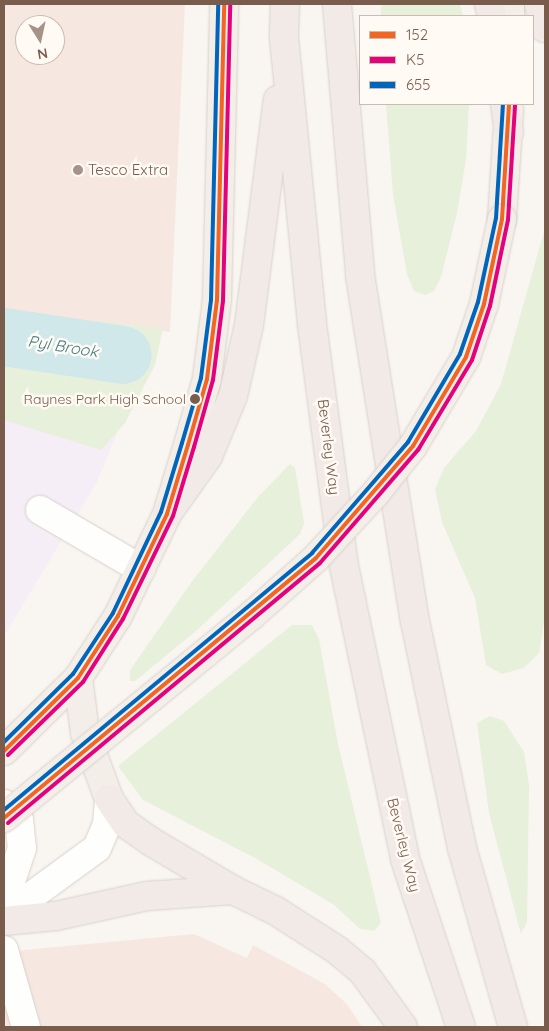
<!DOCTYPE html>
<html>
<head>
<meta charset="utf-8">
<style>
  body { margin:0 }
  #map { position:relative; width:549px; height:1031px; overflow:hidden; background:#f9f5f0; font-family:Quicksand,sans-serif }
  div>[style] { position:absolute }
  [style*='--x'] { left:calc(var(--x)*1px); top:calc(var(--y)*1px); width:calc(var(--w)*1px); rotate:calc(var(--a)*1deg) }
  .commercial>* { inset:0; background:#f6e8e1 }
  .education>* { inset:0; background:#f6eef6 }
  .green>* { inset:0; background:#e7f0db }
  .river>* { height:58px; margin:-29px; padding:0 29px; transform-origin:29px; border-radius:29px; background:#d0e8ea }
  .roads { filter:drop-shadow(0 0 1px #d7d1cb) drop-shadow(0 0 1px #d7d1cb) }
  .minor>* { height:28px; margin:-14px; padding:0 14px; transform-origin:14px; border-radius:14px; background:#fefefd }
  .major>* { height:28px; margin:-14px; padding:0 14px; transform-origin:14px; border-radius:14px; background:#f3eee8 }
  .highway>* { height:28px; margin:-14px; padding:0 14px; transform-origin:14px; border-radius:14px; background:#f2eae7 }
  .bridges { filter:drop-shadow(0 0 1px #dad1cc) drop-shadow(0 0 1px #dad1cc) }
  .major-bridge>* { height:28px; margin:-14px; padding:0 14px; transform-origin:14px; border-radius:14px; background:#f3eee8 }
  .bus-1>* { height:4px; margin:-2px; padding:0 2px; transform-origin:2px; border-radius:2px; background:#f26522 }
  .bus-2>* { height:4px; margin:-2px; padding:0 2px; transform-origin:2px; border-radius:2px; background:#e5007d }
  .bus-3>* { height:4px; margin:-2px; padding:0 2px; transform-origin:2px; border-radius:2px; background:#0065bd }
  .dots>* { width:14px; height:14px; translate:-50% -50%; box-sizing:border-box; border:2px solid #fffaf3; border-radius:50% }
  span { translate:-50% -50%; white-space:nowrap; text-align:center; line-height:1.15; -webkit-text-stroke:5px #fffaf3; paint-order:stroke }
  .bus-label { font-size:14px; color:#7a5c4d }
  .right { translate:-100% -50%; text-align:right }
  .poi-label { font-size:15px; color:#7a5c4d }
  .left { translate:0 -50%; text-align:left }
  .street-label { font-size:15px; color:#7a5c4d }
  .water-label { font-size:16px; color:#437c86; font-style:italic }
  .frame { position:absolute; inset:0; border:5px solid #7a5c4d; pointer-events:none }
  .legend { position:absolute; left:359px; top:15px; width:175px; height:90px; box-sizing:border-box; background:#fffaf3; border:1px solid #cabbb1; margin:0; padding:6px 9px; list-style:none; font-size:15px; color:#7a5c4d }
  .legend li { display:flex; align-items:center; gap:10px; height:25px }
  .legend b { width:25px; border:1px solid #cabbb1 }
  .north { position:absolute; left:15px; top:15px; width:50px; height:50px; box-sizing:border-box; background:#fffaf3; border:1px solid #cabbb1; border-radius:50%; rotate:170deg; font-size:14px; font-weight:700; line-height:20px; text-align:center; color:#7a5c4d }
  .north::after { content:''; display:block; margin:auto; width:18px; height:22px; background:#a69286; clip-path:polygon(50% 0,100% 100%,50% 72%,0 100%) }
</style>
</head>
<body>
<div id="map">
  <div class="commercial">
    <i style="clip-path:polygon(evenodd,4px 4px,185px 4px,170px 332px,4px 315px,4px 4px,25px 25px,55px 25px,55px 55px,25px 55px,25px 25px)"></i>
    <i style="clip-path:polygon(194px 934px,247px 958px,253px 945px,325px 984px,347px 1004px,362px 1027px,4px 1027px,4px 956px,24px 950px)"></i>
  </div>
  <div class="education">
    <i style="clip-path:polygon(4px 400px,120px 426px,96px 484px,4px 636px)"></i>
  </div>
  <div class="green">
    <i style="clip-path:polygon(381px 4px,460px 4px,463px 16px,381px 16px)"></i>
    <i style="clip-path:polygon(386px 104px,469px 104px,466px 159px,457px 213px,441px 277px,434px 291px,425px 295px,414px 291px,407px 274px,393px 195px)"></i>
    <i style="clip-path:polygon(545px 228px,545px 616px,539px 653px,524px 668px,502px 674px,486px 665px,475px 598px,442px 522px,435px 489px,444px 468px,476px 431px,501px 384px)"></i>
    <i style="clip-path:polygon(4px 312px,163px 328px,155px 365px,125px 423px,101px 450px,4px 420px)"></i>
    <i style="clip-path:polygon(290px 464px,295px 468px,304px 523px,300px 534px,196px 631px,135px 681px,130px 681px,130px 670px,193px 580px,258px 497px)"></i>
    <i style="clip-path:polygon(292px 625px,312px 625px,319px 639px,338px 744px,381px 923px,374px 931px,360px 929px,333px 904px,255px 858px,143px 800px,118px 766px)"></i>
    <i style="clip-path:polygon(490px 716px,504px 721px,524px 752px,529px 785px,527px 922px,521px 934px,489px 813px,477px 723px)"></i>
  </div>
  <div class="river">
    <i style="--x:4;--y:337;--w:120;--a:8.6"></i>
  </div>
  <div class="roads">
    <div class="minor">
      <i style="--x:40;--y:510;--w:117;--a:30.3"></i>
      <i style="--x:4;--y:804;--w:22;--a:47"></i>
      <i style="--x:19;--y:820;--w:28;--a:84"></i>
      <i style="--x:22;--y:848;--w:58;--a:108.1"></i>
      <i style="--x:4;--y:916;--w:115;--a:-36.2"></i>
      <i style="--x:97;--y:848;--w:26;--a:-67"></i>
      <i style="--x:107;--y:824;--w:25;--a:-85"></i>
      <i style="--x:4;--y:950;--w:80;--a:74.1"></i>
    </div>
    <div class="major">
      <i style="--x:510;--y:16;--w:12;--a:-90"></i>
      <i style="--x:502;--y:219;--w:109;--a:-86.3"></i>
      <i style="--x:78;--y:678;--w:55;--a:82.7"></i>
      <i style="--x:85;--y:733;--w:70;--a:70"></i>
      <i style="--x:4;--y:751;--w:104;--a:-44.6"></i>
      <i style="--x:78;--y:678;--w:74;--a:-57.2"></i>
      <i style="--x:118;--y:616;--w:113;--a:-64.3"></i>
      <i style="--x:167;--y:514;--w:72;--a:-73.1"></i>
      <i style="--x:188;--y:445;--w:69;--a:-73.9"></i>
      <i style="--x:207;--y:379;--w:80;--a:-82.8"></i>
      <i style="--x:217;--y:300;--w:296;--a:-88.6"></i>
    </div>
    <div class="highway">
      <i style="--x:285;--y:4;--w:34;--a:92"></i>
      <i style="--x:284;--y:38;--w:287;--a:84.4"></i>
      <i style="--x:312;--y:324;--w:239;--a:82.5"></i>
      <i style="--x:343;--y:561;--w:304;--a:78.2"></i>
      <i style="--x:405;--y:859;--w:177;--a:71.6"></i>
      <i style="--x:337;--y:4;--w:272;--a:85.1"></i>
      <i style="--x:360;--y:275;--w:350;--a:81"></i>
      <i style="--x:415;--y:621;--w:232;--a:78.3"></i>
      <i style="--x:462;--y:848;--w:186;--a:74.1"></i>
      <i style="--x:489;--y:4;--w:12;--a:76"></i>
      <i style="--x:539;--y:4;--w:25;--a:76"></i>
      <i style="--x:505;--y:104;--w:29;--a:82"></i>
      <i style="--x:167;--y:514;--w:71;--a:-54.7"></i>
      <i style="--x:208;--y:456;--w:65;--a:-67.4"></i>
      <i style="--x:233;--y:396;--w:73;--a:-77.3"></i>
      <i style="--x:249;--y:325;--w:227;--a:-82.7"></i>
      <i style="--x:109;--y:799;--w:30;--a:56"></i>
      <i style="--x:126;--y:824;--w:29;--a:35"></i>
      <i style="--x:150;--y:841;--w:96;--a:30.6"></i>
      <i style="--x:233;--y:890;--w:48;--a:26"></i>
      <i style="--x:276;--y:911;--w:72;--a:32.6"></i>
      <i style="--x:337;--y:950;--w:34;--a:40"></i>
      <i style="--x:363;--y:972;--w:68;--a:54"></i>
      <i style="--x:4;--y:921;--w:52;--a:-5.5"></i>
      <i style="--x:56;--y:916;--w:93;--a:-12.4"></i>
      <i style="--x:147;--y:896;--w:86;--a:-4"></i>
    </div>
  </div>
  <div class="bridges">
    <div class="major-bridge">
      <i style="--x:4;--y:818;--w:319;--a:-39.3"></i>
      <i style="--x:251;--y:616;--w:87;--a:-41.7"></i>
      <i style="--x:316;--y:558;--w:87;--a:-47.3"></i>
      <i style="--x:375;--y:494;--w:61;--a:-51.6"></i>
      <i style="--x:413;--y:446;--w:104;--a:-59.2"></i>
      <i style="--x:466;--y:357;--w:56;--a:-71.2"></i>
      <i style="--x:484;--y:304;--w:87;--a:-78"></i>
    </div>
  </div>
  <div class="bus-1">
    <i style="--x:4;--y:751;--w:104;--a:-44.6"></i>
    <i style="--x:78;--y:678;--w:74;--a:-57.2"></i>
    <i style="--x:118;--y:616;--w:113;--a:-64.3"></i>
    <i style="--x:167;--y:514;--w:72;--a:-73.1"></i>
    <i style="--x:188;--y:445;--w:69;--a:-73.9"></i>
    <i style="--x:207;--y:379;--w:80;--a:-82.8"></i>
    <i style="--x:217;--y:300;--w:296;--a:-88.6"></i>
    <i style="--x:4;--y:818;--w:406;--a:-39.8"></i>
    <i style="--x:316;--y:558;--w:148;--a:-49.1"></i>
    <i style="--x:413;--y:446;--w:104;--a:-59.2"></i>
    <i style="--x:466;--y:357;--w:56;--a:-71.2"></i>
    <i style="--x:484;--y:304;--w:87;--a:-78"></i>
    <i style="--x:502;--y:219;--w:115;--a:-86.5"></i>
  </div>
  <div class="bus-2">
    <i style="--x:8;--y:755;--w:105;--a:-44.2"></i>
    <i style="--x:83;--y:682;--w:75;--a:-57.6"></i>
    <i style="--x:123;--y:619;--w:114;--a:-64.1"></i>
    <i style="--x:173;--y:516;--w:72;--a:-73.1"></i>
    <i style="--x:194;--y:447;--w:70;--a:-74.2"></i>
    <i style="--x:213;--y:380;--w:80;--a:-82.8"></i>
    <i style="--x:223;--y:301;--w:297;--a:-88.6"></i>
    <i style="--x:8;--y:823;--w:406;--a:-39.8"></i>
    <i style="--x:320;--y:563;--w:150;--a:-49.1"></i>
    <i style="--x:418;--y:450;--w:105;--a:-59"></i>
    <i style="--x:472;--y:360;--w:57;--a:-71.6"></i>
    <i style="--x:490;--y:306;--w:88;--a:-78.2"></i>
    <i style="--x:508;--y:220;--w:116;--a:-86.5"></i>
  </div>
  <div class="bus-3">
    <i style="--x:4;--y:742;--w:97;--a:-44.6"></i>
    <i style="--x:73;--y:674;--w:73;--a:-56.7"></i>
    <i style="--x:113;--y:613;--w:112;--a:-64.6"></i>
    <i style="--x:161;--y:512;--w:72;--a:-73.1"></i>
    <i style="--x:182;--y:443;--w:68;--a:-73.7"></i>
    <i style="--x:201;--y:378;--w:79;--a:-82.7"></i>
    <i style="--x:211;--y:300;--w:296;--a:-88.6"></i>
    <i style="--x:4;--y:810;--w:401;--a:-39.8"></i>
    <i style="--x:312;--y:553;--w:147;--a:-49.1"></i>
    <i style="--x:408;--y:442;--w:102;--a:-59.4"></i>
    <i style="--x:460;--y:354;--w:55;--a:-70.9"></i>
    <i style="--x:478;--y:302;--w:86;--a:-77.9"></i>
    <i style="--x:496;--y:218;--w:114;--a:-86.5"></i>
  </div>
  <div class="dots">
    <i style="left:78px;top:170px;background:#a69286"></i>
    <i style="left:195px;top:399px;background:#7a5c4d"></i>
  </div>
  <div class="bus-label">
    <span class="right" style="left:186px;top:399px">Raynes Park High School</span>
  </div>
  <div class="poi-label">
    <span class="left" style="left:88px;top:170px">Tesco Extra</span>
  </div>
  <div class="street-label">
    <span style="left:329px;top:447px;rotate:83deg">Beverley Way</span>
    <span style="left:404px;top:845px;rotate:76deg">Beverley Way</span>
  </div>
  <div class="water-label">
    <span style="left:63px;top:346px;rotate:9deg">Pyl Brook</span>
  </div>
  <div class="frame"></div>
  <ul class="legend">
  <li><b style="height:6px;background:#f26522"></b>152</li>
  <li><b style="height:6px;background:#e5007d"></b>K5</li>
  <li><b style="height:6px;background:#0065bd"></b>655</li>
  </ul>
  <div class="north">N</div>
</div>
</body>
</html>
